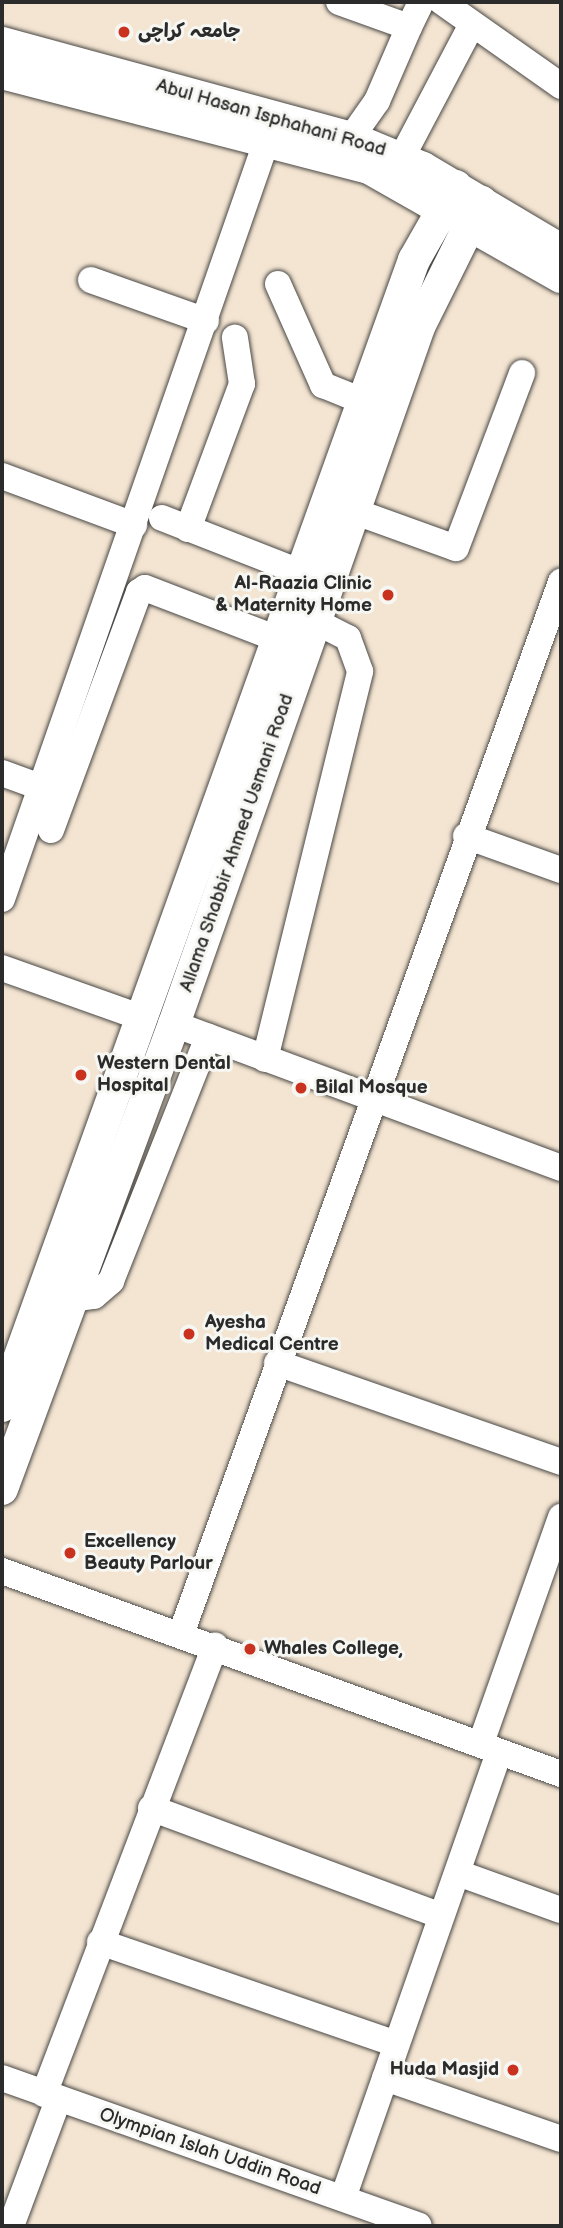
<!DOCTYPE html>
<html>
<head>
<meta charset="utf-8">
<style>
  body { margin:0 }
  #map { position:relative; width:563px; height:2228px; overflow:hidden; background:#f4e5d2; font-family:"Balsamiq Sans","Playpen Sans Arabic",sans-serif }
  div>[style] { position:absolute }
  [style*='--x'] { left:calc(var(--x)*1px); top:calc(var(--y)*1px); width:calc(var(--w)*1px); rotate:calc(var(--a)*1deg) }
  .roads { filter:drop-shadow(0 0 2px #494744) drop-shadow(0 0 2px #494744) }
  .minor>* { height:26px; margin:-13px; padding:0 13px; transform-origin:13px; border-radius:13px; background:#fff }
  .major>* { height:32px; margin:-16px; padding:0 16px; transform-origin:16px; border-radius:16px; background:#fff }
  .dots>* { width:19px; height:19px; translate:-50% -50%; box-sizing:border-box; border:4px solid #f6f6f2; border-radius:50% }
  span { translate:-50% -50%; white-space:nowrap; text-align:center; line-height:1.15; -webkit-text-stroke:6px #f6f6f2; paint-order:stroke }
  .poi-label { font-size:19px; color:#2b2b2b; font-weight:700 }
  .left { translate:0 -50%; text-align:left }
  .right { translate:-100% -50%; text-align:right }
  .street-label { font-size:19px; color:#2b2b2b }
  .frame { position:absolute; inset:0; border:4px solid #2b2b2b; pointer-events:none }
</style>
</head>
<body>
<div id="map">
  <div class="roads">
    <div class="minor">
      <i style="--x:339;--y:2;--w:74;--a:19.7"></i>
      <i style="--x:409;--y:27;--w:81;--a:113.4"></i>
      <i style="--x:377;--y:101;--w:45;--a:125.1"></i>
      <i style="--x:442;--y:2;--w:146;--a:35.2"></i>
      <i style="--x:409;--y:27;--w:28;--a:-64"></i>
      <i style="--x:402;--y:157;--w:150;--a:-62.2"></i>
      <i style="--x:91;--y:280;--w:122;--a:19.6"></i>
      <i style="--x:278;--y:284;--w:111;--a:66"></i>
      <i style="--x:323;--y:385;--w:45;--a:22"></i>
      <i style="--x:2;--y:476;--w:141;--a:20.4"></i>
      <i style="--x:356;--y:512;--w:106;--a:19.8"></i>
      <i style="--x:456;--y:548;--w:187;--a:-69.3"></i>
      <i style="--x:162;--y:518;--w:148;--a:21.4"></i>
      <i style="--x:188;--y:529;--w:155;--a:-69.6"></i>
      <i style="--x:242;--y:384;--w:47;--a:-98.7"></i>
      <i style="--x:2;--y:773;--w:40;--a:20.2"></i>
      <i style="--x:51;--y:830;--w:254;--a:-69.7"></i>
      <i style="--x:139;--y:592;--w:7;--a:-34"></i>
      <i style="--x:145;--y:588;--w:139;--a:21"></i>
      <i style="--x:466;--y:836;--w:101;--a:19.7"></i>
      <i style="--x:2;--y:899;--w:807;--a:-70.76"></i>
      <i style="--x:2;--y:968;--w:143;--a:19.6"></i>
      <i style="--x:174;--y:1024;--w:413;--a:20.4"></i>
      <i style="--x:265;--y:1059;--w:399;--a:-76.2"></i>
      <i style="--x:360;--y:671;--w:35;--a:-110"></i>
      <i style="--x:348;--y:638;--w:38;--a:-153"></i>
      <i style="--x:72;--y:1299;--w:22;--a:-8"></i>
      <i style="--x:94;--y:1296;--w:23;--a:-41"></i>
      <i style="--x:111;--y:1281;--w:263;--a:-68.3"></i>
      <i style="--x:277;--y:1363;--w:301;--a:19.2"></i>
      <i style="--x:2;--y:1571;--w:595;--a:19.96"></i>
      <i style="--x:181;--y:1634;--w:1119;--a:-70.14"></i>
      <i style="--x:481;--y:1743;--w:240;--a:-70.5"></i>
      <i style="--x:151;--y:1808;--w:306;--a:20.4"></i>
      <i style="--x:458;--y:1873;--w:109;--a:19.8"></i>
      <i style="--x:100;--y:1942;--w:313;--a:19"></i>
      <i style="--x:2;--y:2078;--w:442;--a:19.5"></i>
      <i style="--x:385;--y:2078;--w:186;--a:19.1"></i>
      <i style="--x:44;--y:2094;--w:480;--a:-69.1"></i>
      <i style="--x:343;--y:2198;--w:472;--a:-70.7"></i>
      <i style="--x:11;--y:2226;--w:134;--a:-69.5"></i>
    </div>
    <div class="major">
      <i style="--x:2;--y:43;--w:362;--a:15.2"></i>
      <i style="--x:351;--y:138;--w:78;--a:22.6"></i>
      <i style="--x:423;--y:168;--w:161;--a:30.7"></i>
      <i style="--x:2;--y:73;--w:379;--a:14.5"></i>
      <i style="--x:369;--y:168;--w:221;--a:29.6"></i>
      <i style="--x:2;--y:1406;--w:1218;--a:-70.23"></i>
      <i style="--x:414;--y:260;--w:85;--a:-60.4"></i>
      <i style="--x:2;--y:1489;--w:496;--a:-69.7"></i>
      <i style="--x:174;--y:1024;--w:739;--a:-70.63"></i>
      <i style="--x:419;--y:327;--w:140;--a:-63.6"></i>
    </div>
  </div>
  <div class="dots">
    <i style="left:124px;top:32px;background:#c8321e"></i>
    <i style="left:388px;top:595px;background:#c8321e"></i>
    <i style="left:81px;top:1075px;background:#c8321e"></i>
    <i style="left:301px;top:1088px;background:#c8321e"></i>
    <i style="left:189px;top:1334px;background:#c8321e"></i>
    <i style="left:70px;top:1553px;background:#c8321e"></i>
    <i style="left:250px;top:1649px;background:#c8321e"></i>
    <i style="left:513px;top:2070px;background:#c8321e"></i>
  </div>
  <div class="poi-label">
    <span class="left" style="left:138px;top:32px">جامعہ کراچی</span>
    <span class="right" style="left:372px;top:595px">Al-Raazia Clinic<br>&amp; Maternity Home</span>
    <span class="left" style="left:97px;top:1075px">Western Dental<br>Hospital</span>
    <span class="left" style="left:315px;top:1088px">Bilal Mosque</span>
    <span class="left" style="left:205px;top:1334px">Ayesha<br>Medical Centre</span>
    <span class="left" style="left:84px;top:1553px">Excellency<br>Beauty Parlour</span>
    <span class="left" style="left:264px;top:1649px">Whales College,</span>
    <span class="right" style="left:499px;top:2070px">Huda Masjid</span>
  </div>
  <div class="street-label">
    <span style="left:271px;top:118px;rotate:16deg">Abul Hasan Isphahani Road</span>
    <span style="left:237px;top:843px;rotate:-71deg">Allama Shabbir Ahmed Usmani Road</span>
    <span style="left:210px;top:2152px;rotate:19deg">Olympian Islah Uddin Road</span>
  </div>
  <div class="frame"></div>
</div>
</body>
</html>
